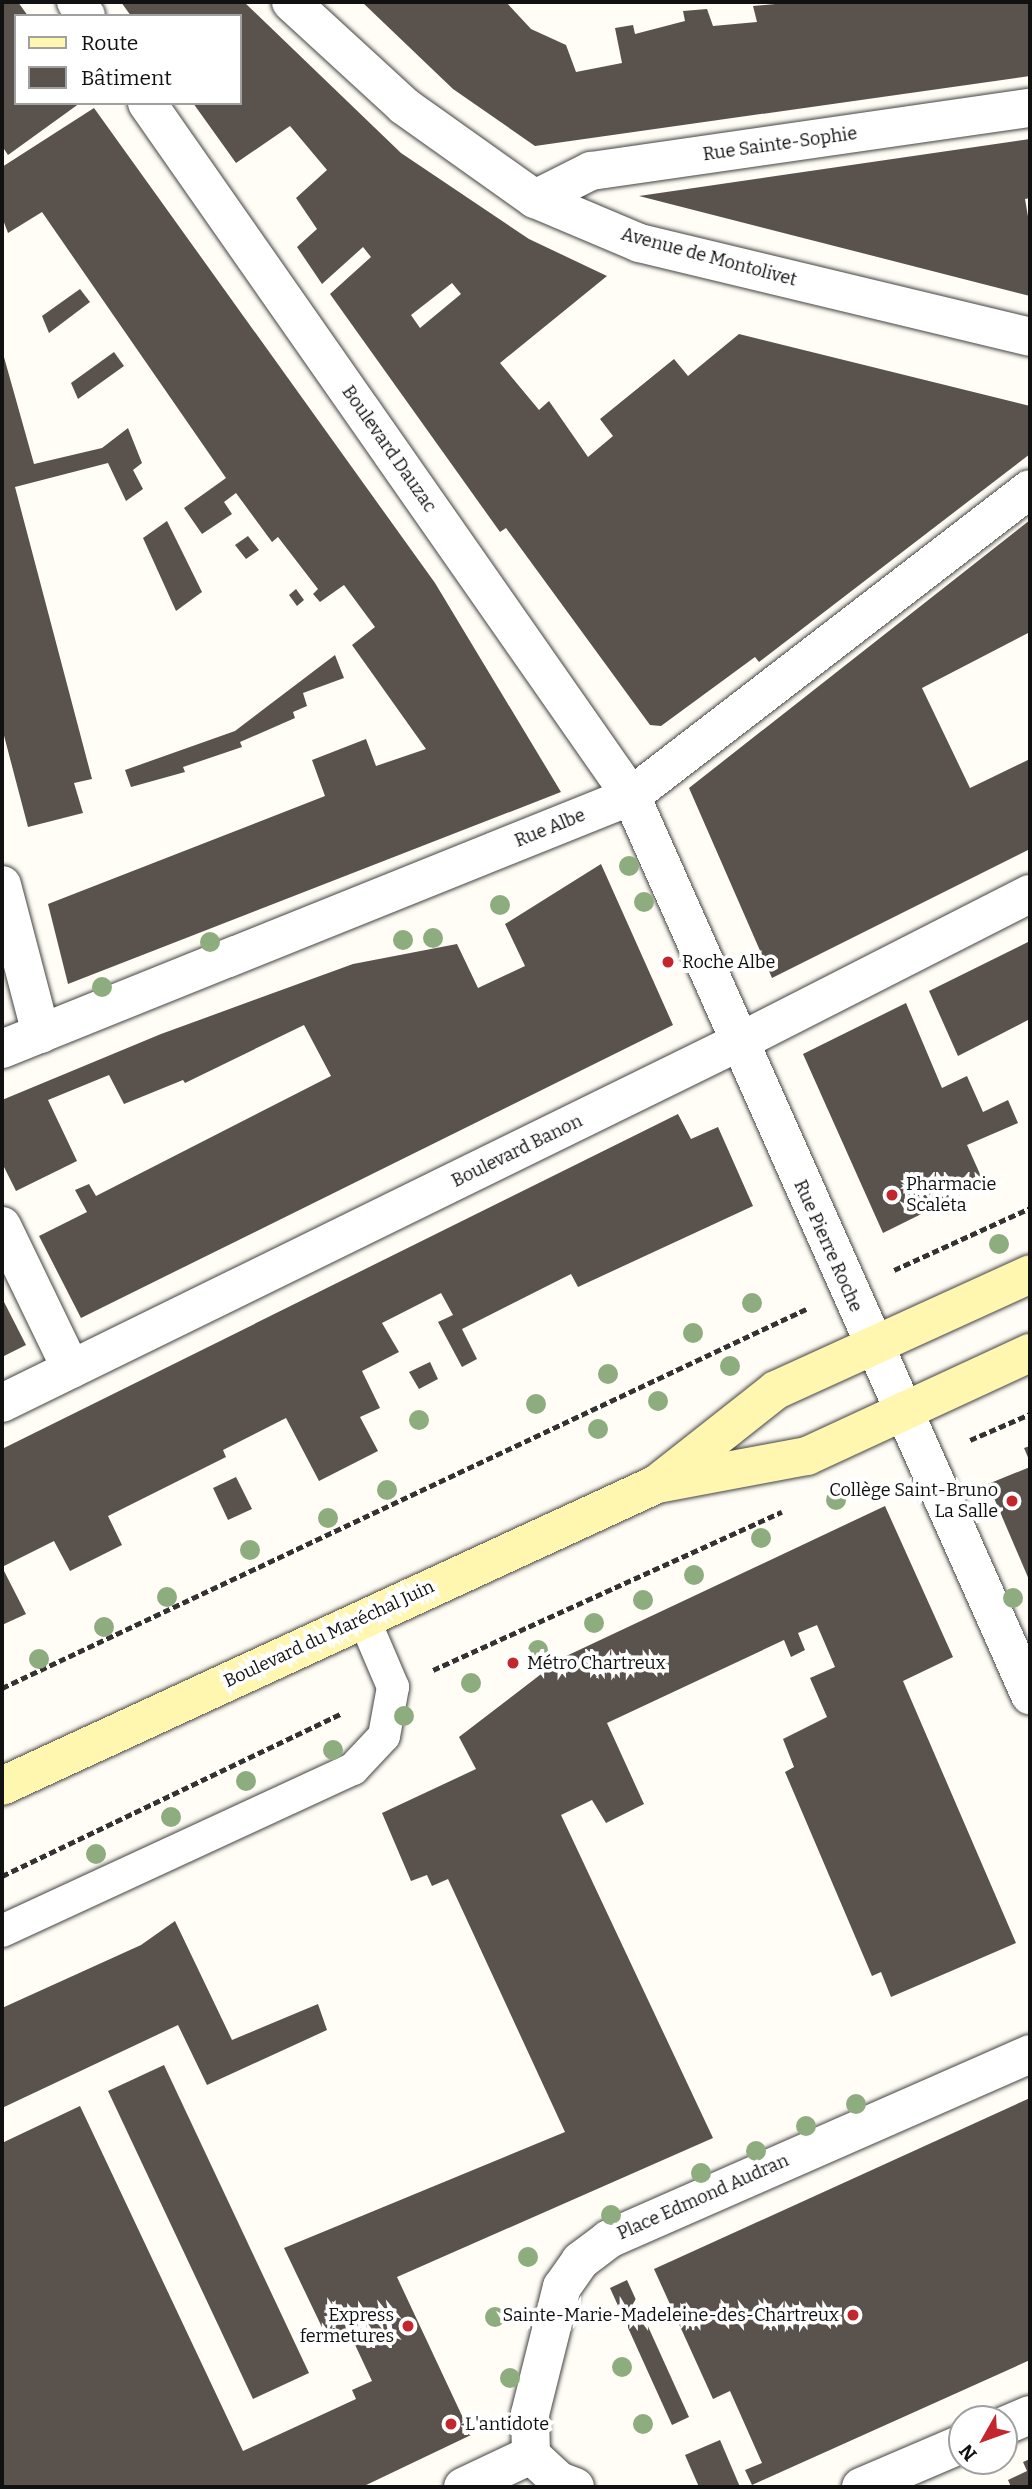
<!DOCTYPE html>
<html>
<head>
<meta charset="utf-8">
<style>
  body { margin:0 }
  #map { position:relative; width:1032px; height:2489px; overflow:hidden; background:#fffdf5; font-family:Bitter,serif }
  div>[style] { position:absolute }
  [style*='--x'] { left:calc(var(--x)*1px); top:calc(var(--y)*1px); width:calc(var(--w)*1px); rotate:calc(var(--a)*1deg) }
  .building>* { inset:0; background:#5a524d }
  .path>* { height:4.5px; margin-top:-2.25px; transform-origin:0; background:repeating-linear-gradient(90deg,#333 0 7px,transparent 0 10.5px) }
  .roads { filter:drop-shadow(0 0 2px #444) drop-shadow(0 0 2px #444) }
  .service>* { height:32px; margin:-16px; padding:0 16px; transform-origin:16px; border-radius:16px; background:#fff }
  .minor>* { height:38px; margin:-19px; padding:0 19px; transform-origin:19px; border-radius:19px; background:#fff }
  .secondary>* { height:38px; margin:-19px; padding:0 19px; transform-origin:19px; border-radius:19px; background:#fff6b0 }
  .trees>* { width:20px; height:20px; margin:-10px; border-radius:50%; background:#8dad7f }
  .dots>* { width:19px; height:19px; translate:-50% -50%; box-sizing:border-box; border:4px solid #fff; border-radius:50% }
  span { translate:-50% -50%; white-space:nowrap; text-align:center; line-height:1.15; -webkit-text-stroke:7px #fff; paint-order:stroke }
  .street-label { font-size:18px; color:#111 }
  .poi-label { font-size:18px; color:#111 }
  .left { translate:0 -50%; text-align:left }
  .right { translate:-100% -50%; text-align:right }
  .frame { position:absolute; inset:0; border:4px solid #111; pointer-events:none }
  .legend { position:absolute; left:14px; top:14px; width:228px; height:91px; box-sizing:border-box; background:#fff; border:2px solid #a0a0a0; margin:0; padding:9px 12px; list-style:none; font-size:21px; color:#111 }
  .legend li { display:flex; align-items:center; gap:14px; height:35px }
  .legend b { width:35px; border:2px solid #a0a0a0 }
  .north { position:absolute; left:948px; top:2405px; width:70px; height:70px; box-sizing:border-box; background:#fff; border:2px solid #a0a0a0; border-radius:50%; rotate:230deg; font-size:19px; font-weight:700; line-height:28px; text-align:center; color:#111 }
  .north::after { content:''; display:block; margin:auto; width:24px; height:32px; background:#c4262e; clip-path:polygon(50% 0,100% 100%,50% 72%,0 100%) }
</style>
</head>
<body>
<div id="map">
  <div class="building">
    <i style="clip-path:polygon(2px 2px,18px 2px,28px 16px,16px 16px,16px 103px,80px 103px,8px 155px,2px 146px)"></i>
    <i style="clip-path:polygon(evenodd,121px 2px,244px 2px,401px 153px,529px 239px,607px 276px,500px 363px,539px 410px,549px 401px,588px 457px,613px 436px,600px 419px,674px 359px,688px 376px,739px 334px,1030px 406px,1030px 454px,759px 662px,755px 657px,661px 726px,650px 725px,506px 528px,500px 532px,330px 294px,371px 257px,363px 247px,322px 284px,297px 247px,317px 229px,296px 198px,327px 170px,290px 126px,236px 163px,193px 103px,240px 103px,240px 16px,131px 16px,121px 2px,452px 283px,461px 294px,420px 328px,411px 315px,452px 283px)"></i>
    <i style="clip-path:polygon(362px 2px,506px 2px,531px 29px,566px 45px,576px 72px,622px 63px,615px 28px,633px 25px,635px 34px,685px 21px,683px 11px,707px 9px,713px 26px,757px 22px,753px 6px,797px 2px,1030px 2px,1030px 76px,535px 146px,453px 89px)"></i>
    <i style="clip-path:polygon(94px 108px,435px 583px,561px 792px,68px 984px,48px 904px,325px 796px,312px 760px,366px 739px,376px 766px,426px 749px,352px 645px,375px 627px,344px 585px,320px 602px,313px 594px,318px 589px,278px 537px,272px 542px,236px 493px,224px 502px,232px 514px,202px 534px,184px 508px,226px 478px,42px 212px,8px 233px,2px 217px,2px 167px)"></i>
    <i style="clip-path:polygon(1030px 139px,1030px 198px,1025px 199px,1030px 228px,1030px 296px,639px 196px)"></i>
    <i style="clip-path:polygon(80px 289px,90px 302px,49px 333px,42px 316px)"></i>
    <i style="clip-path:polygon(2px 350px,34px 464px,102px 448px,128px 428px,142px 463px,133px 470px,143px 489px,126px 501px,108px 463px,15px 487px,92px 779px,74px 783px,83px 813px,28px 827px,2px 728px)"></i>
    <i style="clip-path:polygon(114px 352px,124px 366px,78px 399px,71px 383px)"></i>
    <i style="clip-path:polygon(1030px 520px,1030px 632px,922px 688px,970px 788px,1030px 759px,1030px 849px,772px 978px,689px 788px)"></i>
    <i style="clip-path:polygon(167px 521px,202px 592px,176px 611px,143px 538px)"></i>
    <i style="clip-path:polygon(248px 536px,259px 550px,246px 559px,235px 545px)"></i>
    <i style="clip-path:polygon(296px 589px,304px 600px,297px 606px,289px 595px)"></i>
    <i style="clip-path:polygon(335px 655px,344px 678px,303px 693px,307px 706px,293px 712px,295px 718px,240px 742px,242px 747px,183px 767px,185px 772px,131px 787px,125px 770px,235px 731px)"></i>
    <i style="clip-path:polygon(601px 864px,673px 1025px,81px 1318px,39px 1236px,87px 1212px,75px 1190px,89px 1184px,96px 1196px,331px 1076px,304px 1025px,185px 1083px,183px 1080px,124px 1104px,109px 1075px,48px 1100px,77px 1161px,16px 1191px,2px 1163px,2px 1100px,161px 1034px,353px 964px,457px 944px,478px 988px,525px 966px,505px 924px)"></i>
    <i style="clip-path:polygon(1030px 941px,1030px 1019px,958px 1056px,929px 991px)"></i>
    <i style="clip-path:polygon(906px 1003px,942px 1088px,967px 1076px,983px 1112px,1008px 1100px,1018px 1123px,967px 1145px,984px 1183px,883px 1233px,803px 1054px)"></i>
    <i style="clip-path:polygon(678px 1114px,691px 1139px,718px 1127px,753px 1206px,578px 1287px,571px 1274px,462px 1329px,477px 1359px,462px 1367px,438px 1322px,453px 1315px,441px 1293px,382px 1323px,399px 1352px,362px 1371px,380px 1408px,360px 1417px,378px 1451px,319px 1481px,286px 1418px,223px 1450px,226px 1457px,108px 1516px,122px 1545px,70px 1571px,54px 1541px,2px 1567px,26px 1614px,2px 1625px,2px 1449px)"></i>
    <i style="clip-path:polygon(2px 1298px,26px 1345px,2px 1357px)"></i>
    <i style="clip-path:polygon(430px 1362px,438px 1379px,419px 1389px,409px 1372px)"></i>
    <i style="clip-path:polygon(1030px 1446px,1030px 1462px,1024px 1448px)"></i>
    <i style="clip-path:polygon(1030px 1467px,1030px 1582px,988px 1484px)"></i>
    <i style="clip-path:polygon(236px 1477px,252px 1509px,228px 1520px,213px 1488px)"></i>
    <i style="clip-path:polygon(885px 1506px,953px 1657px,903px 1681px,1016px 1943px,891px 1997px,881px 1972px,872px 1976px,785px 1772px,794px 1767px,783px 1739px,827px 1717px,810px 1678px,835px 1667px,817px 1625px,798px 1633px,805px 1650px,791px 1657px,784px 1640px,607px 1723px,644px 1804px,606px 1823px,592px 1800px,561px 1815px,713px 2138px,397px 2277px,471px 2435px,362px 2487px,2px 2487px,2px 2143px,80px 2106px,243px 2451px,356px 2399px,352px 2390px,372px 2381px,350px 2334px,330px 2344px,284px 2248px,565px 2132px,448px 1879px,432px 1886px,427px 1875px,411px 1881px,382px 1813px,476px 1769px,459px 1737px,562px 1658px)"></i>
    <i style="clip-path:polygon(175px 1921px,232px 2040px,318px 2004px,327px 2030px,207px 2085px,178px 2025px,2px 2108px,2px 2008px,141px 1945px)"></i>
    <i style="clip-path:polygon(164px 2065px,309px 2373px,253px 2399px,108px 2091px)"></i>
    <i style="clip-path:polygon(1030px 2098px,1030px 2360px,752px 2485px,745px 2470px,762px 2463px,730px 2391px,713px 2399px,654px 2269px)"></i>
    <i style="clip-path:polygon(627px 2280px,689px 2417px,672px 2425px,610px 2288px)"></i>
    <i style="clip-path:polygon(720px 2440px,740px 2487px,699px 2487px,685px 2455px)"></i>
    <i style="clip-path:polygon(1030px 2459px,1030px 2487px,1011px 2487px,1008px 2480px,1027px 2471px,1023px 2462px)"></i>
  </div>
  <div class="path">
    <i style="--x:894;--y:1270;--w:149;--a:-24.5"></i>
    <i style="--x:970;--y:1440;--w:65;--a:-23.4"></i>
    <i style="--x:433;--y:1670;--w:383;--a:-24.4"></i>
    <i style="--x:2;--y:1688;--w:889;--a:-25.24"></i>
    <i style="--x:2;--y:1876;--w:375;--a:-25.6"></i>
  </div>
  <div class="roads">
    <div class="service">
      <i style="--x:2;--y:1931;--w:387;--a:-24.8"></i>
      <i style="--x:353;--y:1769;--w:45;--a:-46.8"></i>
      <i style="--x:384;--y:1736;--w:50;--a:-79.6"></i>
      <i style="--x:393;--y:1687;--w:74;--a:-113.1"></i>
    </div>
    <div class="minor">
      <i style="--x:76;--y:2;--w:17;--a:54"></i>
      <i style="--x:291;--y:2;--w:154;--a:42.6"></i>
      <i style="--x:404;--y:106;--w:161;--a:35.4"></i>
      <i style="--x:535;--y:199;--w:113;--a:22.9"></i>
      <i style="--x:639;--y:243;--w:402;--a:13.5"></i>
      <i style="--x:147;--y:103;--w:845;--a:55.07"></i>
      <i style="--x:631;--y:796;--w:984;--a:66.07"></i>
      <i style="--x:535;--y:199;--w:63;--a:-26.6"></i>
      <i style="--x:591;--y:171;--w:443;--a:-8.2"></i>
      <i style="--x:2;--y:885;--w:154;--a:75.3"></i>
      <i style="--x:2;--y:1049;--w:678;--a:-21.91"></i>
      <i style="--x:631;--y:796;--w:503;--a:-37.58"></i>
      <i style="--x:2;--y:1226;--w:159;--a:64.2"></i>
      <i style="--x:2;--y:1403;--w:821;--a:-26.1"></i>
      <i style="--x:739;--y:1042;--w:326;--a:-27"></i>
      <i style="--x:1004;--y:2426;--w:28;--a:-23"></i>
      <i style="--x:463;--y:2487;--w:75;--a:-25.2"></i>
      <i style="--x:575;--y:2487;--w:17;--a:-159"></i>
      <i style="--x:559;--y:2481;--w:38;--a:-137"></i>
      <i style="--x:531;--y:2455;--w:41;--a:-91.4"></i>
      <i style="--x:530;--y:2414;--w:131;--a:-75.9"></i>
      <i style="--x:562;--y:2287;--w:32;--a:-55"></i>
      <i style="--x:580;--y:2261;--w:36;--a:-37"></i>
      <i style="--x:609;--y:2239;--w:460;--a:-23.7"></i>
      <i style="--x:861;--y:2487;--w:110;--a:-23.1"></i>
    </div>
    <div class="secondary">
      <i style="--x:662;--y:1480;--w:145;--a:-38.3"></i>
      <i style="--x:776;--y:1390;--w:279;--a:-24.5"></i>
      <i style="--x:2;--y:1786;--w:721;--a:-24.75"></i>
      <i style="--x:657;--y:1484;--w:153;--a:-10.6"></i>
      <i style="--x:807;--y:1456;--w:246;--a:-24.8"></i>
    </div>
  </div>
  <div class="trees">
    <i style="left:629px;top:866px"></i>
    <i style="left:644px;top:902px"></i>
    <i style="left:500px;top:905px"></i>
    <i style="left:433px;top:938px"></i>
    <i style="left:403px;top:940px"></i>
    <i style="left:210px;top:942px"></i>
    <i style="left:102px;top:987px"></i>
    <i style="left:999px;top:1244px"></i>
    <i style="left:752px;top:1303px"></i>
    <i style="left:693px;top:1333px"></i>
    <i style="left:730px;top:1366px"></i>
    <i style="left:608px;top:1374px"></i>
    <i style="left:658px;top:1401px"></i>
    <i style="left:536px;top:1404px"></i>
    <i style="left:419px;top:1420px"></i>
    <i style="left:598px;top:1429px"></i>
    <i style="left:387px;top:1490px"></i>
    <i style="left:836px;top:1500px"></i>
    <i style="left:328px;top:1518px"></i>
    <i style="left:761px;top:1538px"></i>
    <i style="left:250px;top:1550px"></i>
    <i style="left:694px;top:1575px"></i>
    <i style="left:167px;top:1597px"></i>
    <i style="left:1013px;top:1598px"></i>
    <i style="left:643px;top:1600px"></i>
    <i style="left:594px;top:1623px"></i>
    <i style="left:104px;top:1627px"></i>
    <i style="left:538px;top:1650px"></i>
    <i style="left:39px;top:1659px"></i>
    <i style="left:471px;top:1683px"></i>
    <i style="left:404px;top:1716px"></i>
    <i style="left:333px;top:1750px"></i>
    <i style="left:246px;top:1781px"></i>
    <i style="left:171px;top:1817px"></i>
    <i style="left:96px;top:1854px"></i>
    <i style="left:856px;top:2104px"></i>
    <i style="left:806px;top:2126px"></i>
    <i style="left:756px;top:2151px"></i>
    <i style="left:701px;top:2173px"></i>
    <i style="left:611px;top:2215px"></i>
    <i style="left:528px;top:2257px"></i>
    <i style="left:495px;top:2317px"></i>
    <i style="left:622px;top:2367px"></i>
    <i style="left:510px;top:2378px"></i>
    <i style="left:643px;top:2424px"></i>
  </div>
  <div class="dots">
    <i style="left:668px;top:962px;background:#c4262e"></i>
    <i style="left:892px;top:1195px;background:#c4262e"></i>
    <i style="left:1012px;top:1501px;background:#c4262e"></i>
    <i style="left:513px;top:1663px;background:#c4262e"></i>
    <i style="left:853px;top:2315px;background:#c4262e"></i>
    <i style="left:408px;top:2326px;background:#c4262e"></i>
    <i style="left:451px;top:2424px;background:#c4262e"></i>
  </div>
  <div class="street-label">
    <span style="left:780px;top:144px;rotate:-8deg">Rue Sainte-Sophie</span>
    <span style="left:709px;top:257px;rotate:15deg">Avenue de Montolivet</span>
    <span style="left:389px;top:449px;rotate:55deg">Boulevard Dauzac</span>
    <span style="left:550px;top:828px;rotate:-22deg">Rue Albe</span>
    <span style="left:517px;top:1151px;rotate:-26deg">Boulevard Banon</span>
    <span style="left:828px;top:1246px;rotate:66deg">Rue Pierre Roche</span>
    <span style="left:329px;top:1634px;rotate:-25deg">Boulevard du Maréchal Juin</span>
    <span style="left:703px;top:2197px;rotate:-24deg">Place Edmond Audran</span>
  </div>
  <div class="poi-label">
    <span class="left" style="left:682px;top:962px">Roche Albe</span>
    <span class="left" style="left:906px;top:1195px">Pharmacie<br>Scaleta</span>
    <span class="right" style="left:998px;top:1501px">Collège Saint-Bruno<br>La Salle</span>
    <span class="left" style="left:527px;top:1663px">Métro Chartreux</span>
    <span class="right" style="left:839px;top:2315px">Sainte-Marie-Madeleine-des-Chartreux</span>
    <span class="right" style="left:394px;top:2326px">Express<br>fermetures</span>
    <span class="left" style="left:465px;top:2424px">L'antidote</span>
  </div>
  <div class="frame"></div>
  <ul class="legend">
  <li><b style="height:9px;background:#fff6b0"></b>Route</li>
  <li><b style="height:19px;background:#5a524d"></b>Bâtiment</li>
  </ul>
  <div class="north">N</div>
</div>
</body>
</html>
